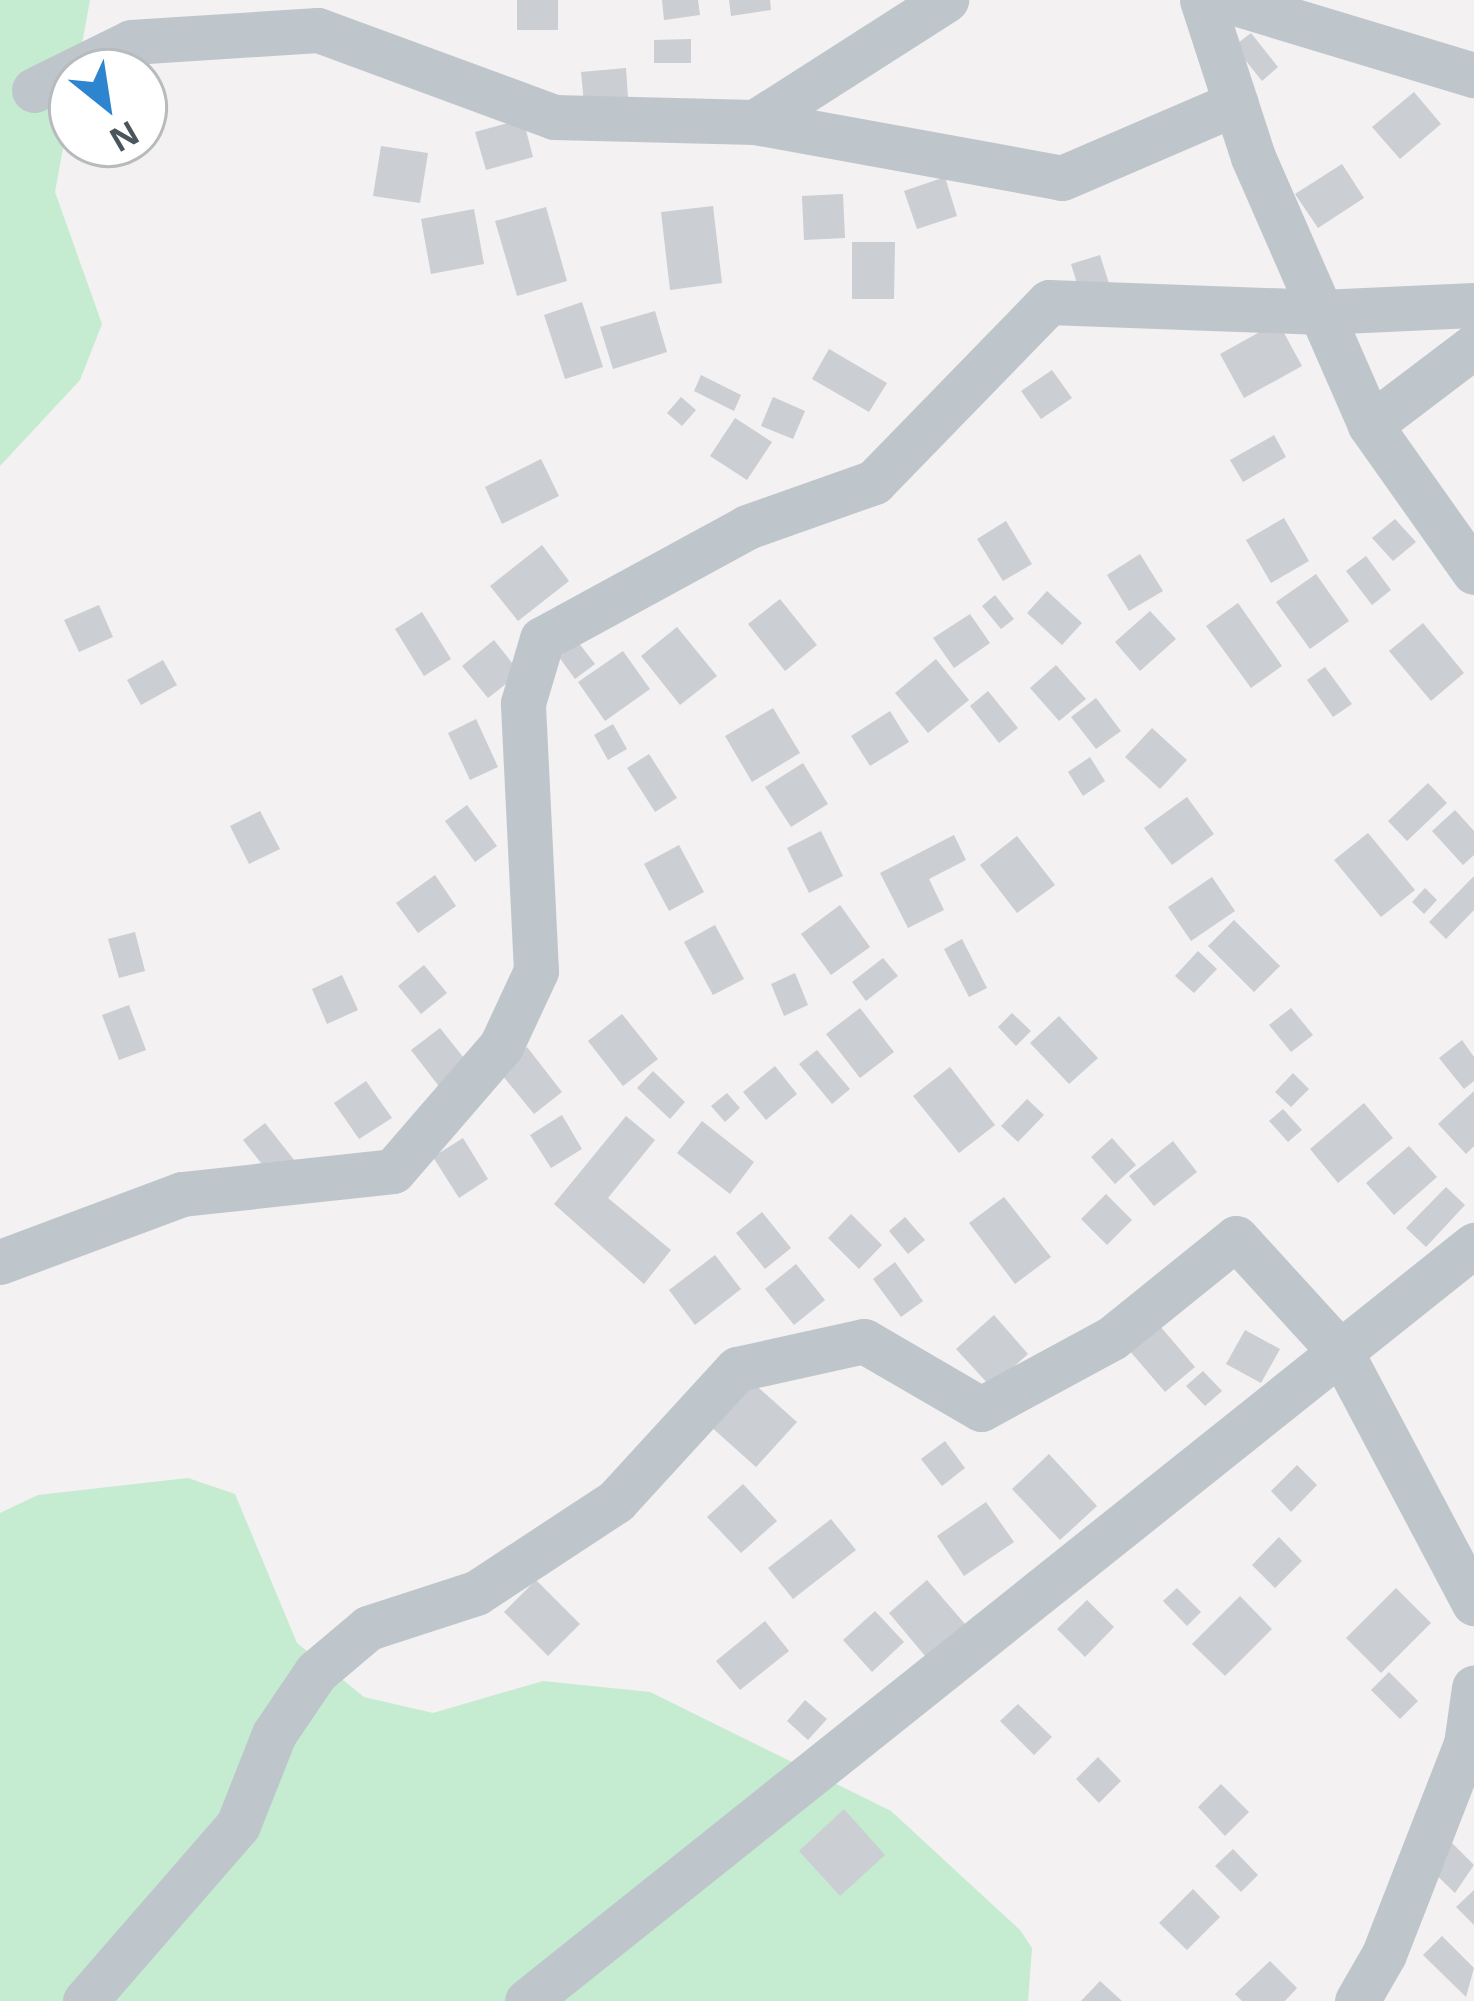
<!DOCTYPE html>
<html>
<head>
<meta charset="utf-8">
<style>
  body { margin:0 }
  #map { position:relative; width:1474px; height:2001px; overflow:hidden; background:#f3f1f1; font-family:"Noto Sans",sans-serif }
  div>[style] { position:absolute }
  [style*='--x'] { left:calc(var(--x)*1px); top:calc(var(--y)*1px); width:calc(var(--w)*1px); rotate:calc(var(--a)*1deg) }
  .green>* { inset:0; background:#c5ebd0 }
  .building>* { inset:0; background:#cbced2 }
  .minor>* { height:45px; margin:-22.5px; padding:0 22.5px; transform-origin:22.5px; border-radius:22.5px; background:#bec6cc }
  span { translate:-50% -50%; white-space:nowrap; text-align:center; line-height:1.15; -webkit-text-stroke:10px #fff; paint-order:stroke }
  .north { position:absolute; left:48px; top:48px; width:120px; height:120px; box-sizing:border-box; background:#fff; border:3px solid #b7bbbe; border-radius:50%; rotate:150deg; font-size:33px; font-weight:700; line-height:48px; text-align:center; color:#4b565c }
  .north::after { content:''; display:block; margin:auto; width:42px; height:54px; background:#2e85cf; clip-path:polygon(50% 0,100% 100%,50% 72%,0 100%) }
</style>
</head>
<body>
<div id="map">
  <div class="green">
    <i style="clip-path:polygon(0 0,90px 0,55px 192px,102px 324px,80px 380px,0 466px)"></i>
    <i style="clip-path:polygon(188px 1478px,235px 1494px,297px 1643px,364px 1697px,433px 1713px,543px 1681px,650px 1692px,891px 1811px,1020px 1930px,1032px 1948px,1028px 2001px,0 2001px,0 1513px,38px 1495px)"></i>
  </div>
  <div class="building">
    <i style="clip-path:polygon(517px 0,558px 0,558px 30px,517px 30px)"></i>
    <i style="clip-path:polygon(662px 0,698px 0,700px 15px,664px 20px)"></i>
    <i style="clip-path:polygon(729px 0,770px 0,771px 10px,731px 16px)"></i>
    <i style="clip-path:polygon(1251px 33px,1278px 67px,1262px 81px,1234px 46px)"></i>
    <i style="clip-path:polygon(691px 39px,691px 63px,654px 63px,654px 40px)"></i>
    <i style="clip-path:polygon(626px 68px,628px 98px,584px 103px,581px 72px)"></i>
    <i style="clip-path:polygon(1414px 92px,1441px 124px,1400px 159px,1372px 127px)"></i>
    <i style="clip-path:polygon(523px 119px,533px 157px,486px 170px,475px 132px)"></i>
    <i style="clip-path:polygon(381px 146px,428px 153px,420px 203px,373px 196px)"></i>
    <i style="clip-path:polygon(1342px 164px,1364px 198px,1318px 228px,1295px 194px)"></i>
    <i style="clip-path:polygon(945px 177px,957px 216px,917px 229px,904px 191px)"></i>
    <i style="clip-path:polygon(843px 194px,845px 238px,804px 240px,802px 196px)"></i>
    <i style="clip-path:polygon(713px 206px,722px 283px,670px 290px,661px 212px)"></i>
    <i style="clip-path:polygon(546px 207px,567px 281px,517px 296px,495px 221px)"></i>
    <i style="clip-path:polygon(474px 209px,484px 264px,431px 274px,421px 219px)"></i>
    <i style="clip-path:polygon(852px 242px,895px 242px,894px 299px,852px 299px)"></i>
    <i style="clip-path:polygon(1100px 255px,1111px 290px,1082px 299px,1071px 264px)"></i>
    <i style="clip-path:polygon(582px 302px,603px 367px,565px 379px,544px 315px)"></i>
    <i style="clip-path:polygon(655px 311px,667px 352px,613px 369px,600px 327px)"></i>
    <i style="clip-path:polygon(1278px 322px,1302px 366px,1244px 398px,1220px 354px)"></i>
    <i style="clip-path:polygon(829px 349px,887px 383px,869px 412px,812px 379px)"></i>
    <i style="clip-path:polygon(1052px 370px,1072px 398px,1041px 419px,1021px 391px)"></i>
    <i style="clip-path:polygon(701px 375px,741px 395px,734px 411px,694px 391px)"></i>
    <i style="clip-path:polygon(681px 397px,696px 410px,682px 426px,667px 413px)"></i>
    <i style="clip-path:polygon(773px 397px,805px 411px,793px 439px,761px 426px)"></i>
    <i style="clip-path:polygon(735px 418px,772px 442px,747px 480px,710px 456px)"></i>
    <i style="clip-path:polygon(1274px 435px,1286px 457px,1243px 482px,1230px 460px)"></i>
    <i style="clip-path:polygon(541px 459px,559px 496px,502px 524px,485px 487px)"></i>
    <i style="clip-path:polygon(1284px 518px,1309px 561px,1271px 583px,1246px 540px)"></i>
    <i style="clip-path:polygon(1395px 519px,1416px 542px,1393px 561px,1372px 538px)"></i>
    <i style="clip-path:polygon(1006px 521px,1032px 564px,1003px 581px,977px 539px)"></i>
    <i style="clip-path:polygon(542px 545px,569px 581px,518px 621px,490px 586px)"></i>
    <i style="clip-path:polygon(1140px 554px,1163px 591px,1129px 611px,1107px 575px)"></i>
    <i style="clip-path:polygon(1366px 556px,1391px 590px,1372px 605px,1346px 571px)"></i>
    <i style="clip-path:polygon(1316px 574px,1349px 621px,1310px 649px,1276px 602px)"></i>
    <i style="clip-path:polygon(1047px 591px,1082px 623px,1062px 645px,1027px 613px)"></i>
    <i style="clip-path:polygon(995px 595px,1014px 619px,1001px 629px,982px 606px)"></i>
    <i style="clip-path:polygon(780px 599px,817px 645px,785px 671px,748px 624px)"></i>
    <i style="clip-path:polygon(1238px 603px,1282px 666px,1251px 688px,1206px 626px)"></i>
    <i style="clip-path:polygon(99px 605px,113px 637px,79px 652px,64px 620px)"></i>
    <i style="clip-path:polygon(1150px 611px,1176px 639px,1140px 671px,1115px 642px)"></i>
    <i style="clip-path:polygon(422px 612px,451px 659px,424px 676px,395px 629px)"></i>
    <i style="clip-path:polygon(970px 614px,990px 643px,954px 668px,933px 638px)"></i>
    <i style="clip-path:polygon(1423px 623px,1464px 673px,1431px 701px,1389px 651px)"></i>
    <i style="clip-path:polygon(677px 627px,717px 676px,680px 705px,641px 656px)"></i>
    <i style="clip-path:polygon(494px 640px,520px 673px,488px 698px,462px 666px)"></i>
    <i style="clip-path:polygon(578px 642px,595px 664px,575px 679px,559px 657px)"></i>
    <i style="clip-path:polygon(623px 651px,650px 689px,605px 721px,578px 682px)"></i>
    <i style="clip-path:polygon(936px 659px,969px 700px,928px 733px,895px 693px)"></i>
    <i style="clip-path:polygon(163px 660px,177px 685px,141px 705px,127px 680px)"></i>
    <i style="clip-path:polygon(1056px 665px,1086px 699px,1059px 721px,1030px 688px)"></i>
    <i style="clip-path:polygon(1325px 667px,1352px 704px,1333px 717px,1307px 680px)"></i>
    <i style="clip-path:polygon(988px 691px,1018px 728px,999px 743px,970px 706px)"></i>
    <i style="clip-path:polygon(1096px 698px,1121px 731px,1096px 749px,1071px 717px)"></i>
    <i style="clip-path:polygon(773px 708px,800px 753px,752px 782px,725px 736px)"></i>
    <i style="clip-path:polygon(890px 711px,909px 742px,870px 766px,851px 736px)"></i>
    <i style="clip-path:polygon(476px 719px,498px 767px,470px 780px,448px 733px)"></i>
    <i style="clip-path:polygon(613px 724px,627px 749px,608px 760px,594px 735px)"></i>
    <i style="clip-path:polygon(1152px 728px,1187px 760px,1160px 789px,1125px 757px)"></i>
    <i style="clip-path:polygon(649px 754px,677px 798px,655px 812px,627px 768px)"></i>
    <i style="clip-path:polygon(1090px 757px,1105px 781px,1083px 796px,1068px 772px)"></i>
    <i style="clip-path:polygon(803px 763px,828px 804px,791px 827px,765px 787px)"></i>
    <i style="clip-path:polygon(1428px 783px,1447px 803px,1407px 841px,1388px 821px)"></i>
    <i style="clip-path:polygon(1187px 797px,1214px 834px,1172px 865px,1144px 828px)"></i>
    <i style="clip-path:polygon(467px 805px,497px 846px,475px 862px,445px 821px)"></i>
    <i style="clip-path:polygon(1455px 810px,1474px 831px,1474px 855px,1463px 865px,1432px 831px)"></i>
    <i style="clip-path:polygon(260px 811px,280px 849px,249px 864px,230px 826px)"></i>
    <i style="clip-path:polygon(821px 831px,843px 876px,809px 893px,787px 848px)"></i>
    <i style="clip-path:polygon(1368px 833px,1415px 890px,1381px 917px,1334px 860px)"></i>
    <i style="clip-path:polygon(954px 835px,966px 860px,929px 879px,944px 910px,908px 928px,880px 873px)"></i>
    <i style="clip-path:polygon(1017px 836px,1055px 885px,1017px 913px,980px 865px)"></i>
    <i style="clip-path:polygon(679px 845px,704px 892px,669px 911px,644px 864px)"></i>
    <i style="clip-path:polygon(435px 875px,456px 906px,418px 933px,396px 903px)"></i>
    <i style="clip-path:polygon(1474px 876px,1474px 910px,1446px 939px,1429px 922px)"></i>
    <i style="clip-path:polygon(1212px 877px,1235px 911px,1191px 941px,1168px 907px)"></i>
    <i style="clip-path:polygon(1425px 888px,1437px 900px,1424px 914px,1412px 902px)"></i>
    <i style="clip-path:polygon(840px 905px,870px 947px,831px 975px,801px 934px)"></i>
    <i style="clip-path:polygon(1234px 920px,1280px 966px,1254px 992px,1208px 946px)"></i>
    <i style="clip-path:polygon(715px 925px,744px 979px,713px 995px,684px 942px)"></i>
    <i style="clip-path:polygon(135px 932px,145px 971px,119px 978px,108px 939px)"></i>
    <i style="clip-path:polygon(962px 939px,987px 988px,969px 997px,944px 949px)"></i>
    <i style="clip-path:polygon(1198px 951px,1217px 969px,1194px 993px,1175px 976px)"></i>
    <i style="clip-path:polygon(883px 958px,898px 976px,866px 1001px,852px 982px)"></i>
    <i style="clip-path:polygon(424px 965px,447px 993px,421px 1014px,398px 986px)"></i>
    <i style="clip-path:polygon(795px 973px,808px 1005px,784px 1016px,771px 984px)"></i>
    <i style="clip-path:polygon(342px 975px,358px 1010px,327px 1024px,312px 989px)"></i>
    <i style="clip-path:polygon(129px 1005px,146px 1050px,119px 1060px,102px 1015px)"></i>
    <i style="clip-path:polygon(860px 1008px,894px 1052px,860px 1078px,826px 1034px)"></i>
    <i style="clip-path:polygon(1291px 1008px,1313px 1035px,1291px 1052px,1269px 1025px)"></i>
    <i style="clip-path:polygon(1012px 1013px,1031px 1031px,1016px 1046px,998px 1027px)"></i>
    <i style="clip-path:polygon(622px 1014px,658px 1059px,623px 1086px,588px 1041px)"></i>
    <i style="clip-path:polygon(1059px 1016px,1098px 1058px,1069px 1084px,1030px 1043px)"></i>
    <i style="clip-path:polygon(440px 1028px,471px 1067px,441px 1089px,411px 1050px)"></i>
    <i style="clip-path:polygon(1462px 1040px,1474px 1057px,1474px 1081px,1464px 1089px,1439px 1058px)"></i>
    <i style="clip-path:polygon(527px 1047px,562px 1092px,534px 1114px,498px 1070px)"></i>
    <i style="clip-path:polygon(817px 1050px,850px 1089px,832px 1104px,799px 1064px)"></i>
    <i style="clip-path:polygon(775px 1066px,797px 1094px,766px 1120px,743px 1092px)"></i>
    <i style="clip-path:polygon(950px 1067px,995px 1125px,959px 1153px,913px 1096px)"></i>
    <i style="clip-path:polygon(653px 1071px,685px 1102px,670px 1119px,637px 1088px)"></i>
    <i style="clip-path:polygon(1293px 1073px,1309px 1089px,1291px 1107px,1275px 1092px)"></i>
    <i style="clip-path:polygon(366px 1081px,392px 1118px,359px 1139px,334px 1103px)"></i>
    <i style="clip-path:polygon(1474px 1091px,1474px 1146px,1466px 1154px,1438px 1124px)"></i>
    <i style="clip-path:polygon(727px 1093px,740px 1108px,725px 1122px,711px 1106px)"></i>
    <i style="clip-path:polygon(1027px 1099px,1044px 1115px,1018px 1142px,1001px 1126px)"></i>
    <i style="clip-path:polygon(1364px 1103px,1393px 1138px,1338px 1183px,1310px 1149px)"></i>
    <i style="clip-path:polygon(1283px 1109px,1302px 1130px,1288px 1142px,1269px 1121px)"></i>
    <i style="clip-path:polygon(562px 1115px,582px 1149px,551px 1168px,530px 1135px)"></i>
    <i style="clip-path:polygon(626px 1116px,655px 1140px,608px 1198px,671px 1250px,644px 1284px,554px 1204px)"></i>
    <i style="clip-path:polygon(702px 1121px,754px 1162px,730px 1194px,677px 1153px)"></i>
    <i style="clip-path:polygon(265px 1123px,298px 1165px,276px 1182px,243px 1140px)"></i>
    <i style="clip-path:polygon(463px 1138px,488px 1179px,459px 1198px,433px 1157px)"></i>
    <i style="clip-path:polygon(1112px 1138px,1136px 1165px,1115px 1184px,1091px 1157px)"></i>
    <i style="clip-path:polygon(1173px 1141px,1197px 1172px,1154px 1206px,1129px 1176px)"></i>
    <i style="clip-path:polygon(1409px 1146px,1437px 1177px,1394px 1215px,1366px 1183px)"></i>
    <i style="clip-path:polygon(1446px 1187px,1465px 1205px,1426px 1247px,1406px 1228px)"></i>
    <i style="clip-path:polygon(1106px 1194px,1132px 1220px,1107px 1245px,1081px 1219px)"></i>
    <i style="clip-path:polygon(1004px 1197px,1051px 1257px,1015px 1284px,969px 1223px)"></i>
    <i style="clip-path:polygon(762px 1212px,791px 1248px,765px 1269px,736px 1233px)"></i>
    <i style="clip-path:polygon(851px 1214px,882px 1245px,859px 1269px,828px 1238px)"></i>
    <i style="clip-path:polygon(905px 1217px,925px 1240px,908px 1254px,889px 1231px)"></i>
    <i style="clip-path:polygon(715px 1255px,741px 1289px,695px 1325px,669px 1290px)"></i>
    <i style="clip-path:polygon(895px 1262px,923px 1301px,901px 1317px,873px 1279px)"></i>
    <i style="clip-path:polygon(796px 1264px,825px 1300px,794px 1325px,765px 1289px)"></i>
    <i style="clip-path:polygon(994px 1315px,1028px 1354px,991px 1387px,956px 1349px)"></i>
    <i style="clip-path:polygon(1159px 1325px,1195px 1367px,1165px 1392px,1129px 1350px)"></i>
    <i style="clip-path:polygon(1245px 1330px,1280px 1349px,1261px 1383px,1226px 1364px)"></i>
    <i style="clip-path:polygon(1203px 1371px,1222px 1391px,1205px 1406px,1186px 1386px)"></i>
    <i style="clip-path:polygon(750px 1380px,797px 1422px,756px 1467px,709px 1425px)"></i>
    <i style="clip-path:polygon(945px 1441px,965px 1468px,942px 1486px,921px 1459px)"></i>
    <i style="clip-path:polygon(1049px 1454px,1097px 1506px,1060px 1540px,1012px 1489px)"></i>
    <i style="clip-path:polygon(1297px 1465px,1317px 1485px,1291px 1512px,1271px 1491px)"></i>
    <i style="clip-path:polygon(743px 1484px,777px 1521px,741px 1553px,707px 1517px)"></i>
    <i style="clip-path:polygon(986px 1502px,1014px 1542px,964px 1576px,937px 1536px)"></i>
    <i style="clip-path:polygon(831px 1519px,856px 1550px,793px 1599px,768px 1568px)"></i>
    <i style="clip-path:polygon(1279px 1537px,1302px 1561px,1275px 1588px,1252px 1565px)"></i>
    <i style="clip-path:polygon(536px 1580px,580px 1624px,548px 1656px,504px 1612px)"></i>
    <i style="clip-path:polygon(927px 1580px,965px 1624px,926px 1657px,889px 1613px)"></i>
    <i style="clip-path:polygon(1177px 1588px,1201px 1612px,1187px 1626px,1163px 1601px)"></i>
    <i style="clip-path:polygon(1396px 1588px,1431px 1623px,1381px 1673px,1346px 1638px)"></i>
    <i style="clip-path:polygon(1240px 1596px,1272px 1629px,1225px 1676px,1192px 1644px)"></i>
    <i style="clip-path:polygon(1087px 1600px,1114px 1627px,1085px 1657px,1057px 1629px)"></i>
    <i style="clip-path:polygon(875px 1611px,904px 1642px,872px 1672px,843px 1640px)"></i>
    <i style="clip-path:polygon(765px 1621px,789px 1651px,740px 1690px,716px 1661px)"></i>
    <i style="clip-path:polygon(1389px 1672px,1418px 1701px,1400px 1719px,1371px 1690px)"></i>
    <i style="clip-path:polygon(805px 1700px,827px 1719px,808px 1740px,787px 1721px)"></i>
    <i style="clip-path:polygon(1018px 1704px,1052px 1737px,1034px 1755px,1000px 1721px)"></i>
    <i style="clip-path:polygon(1098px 1757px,1121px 1781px,1099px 1803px,1076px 1779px)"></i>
    <i style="clip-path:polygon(1221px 1784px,1249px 1812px,1225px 1836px,1198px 1807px)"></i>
    <i style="clip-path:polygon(844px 1809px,885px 1855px,840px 1896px,799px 1851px)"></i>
    <i style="clip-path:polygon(1450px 1841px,1474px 1865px,1455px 1893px,1426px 1865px)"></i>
    <i style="clip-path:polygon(1233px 1849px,1258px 1875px,1241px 1892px,1215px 1866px)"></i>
    <i style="clip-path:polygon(1193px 1889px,1220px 1917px,1187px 1950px,1159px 1923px)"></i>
    <i style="clip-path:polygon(1474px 1890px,1474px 1925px,1456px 1907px)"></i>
    <i style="clip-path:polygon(1442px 1936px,1474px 1968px,1466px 1997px,1423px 1955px)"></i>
    <i style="clip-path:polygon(1270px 1961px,1297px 1988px,1285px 2001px,1242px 2001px,1235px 1994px)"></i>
    <i style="clip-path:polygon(1100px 1981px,1122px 2001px,1081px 2001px)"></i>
  </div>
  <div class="minor">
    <i style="--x:1202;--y:0;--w:165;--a:72"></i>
    <i style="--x:1253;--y:157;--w:292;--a:66.4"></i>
    <i style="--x:1370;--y:425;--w:180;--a:54.7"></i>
    <i style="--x:1225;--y:0;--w:260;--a:16.8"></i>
    <i style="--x:34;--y:90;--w:108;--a:-26.3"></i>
    <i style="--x:131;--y:42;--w:187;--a:-3.7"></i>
    <i style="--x:318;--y:30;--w:252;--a:20.2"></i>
    <i style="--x:554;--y:117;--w:201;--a:1.4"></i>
    <i style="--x:755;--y:122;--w:227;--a:-32.6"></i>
    <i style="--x:755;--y:122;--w:312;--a:10.3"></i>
    <i style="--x:1062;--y:178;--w:189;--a:-23.3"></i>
    <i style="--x:1370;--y:425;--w:131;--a:-37.2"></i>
    <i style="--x:0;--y:1262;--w:194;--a:-20.5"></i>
    <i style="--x:182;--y:1194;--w:212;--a:-6.2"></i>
    <i style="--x:393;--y:1171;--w:165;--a:-49.2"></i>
    <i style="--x:501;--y:1046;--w:83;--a:-65"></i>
    <i style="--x:536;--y:971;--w:268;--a:-92.8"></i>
    <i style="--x:523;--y:703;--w:67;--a:-73.5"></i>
    <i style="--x:542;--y:639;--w:234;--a:-28.6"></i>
    <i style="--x:747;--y:527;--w:135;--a:-19.5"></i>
    <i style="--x:874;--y:482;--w:251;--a:-45.8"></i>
    <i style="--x:1049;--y:302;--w:272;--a:2.1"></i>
    <i style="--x:1321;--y:312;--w:153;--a:-2.6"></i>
    <i style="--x:85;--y:2001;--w:233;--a:-49"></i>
    <i style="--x:238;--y:1825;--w:98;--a:-68.4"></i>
    <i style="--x:274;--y:1734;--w:75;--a:-55.9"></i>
    <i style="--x:316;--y:1672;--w:68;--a:-40.2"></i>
    <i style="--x:368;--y:1628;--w:114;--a:-18"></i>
    <i style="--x:476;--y:1593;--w:168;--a:-33.3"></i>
    <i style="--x:616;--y:1501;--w:179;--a:-47.5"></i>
    <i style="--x:737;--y:1369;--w:130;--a:-12.4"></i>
    <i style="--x:864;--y:1341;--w:135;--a:30.2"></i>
    <i style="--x:981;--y:1409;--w:149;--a:-28.5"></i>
    <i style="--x:1112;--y:1338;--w:159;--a:-38.9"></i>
    <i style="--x:1236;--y:1238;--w:157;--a:47.6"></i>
    <i style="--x:1342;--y:1354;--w:282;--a:62.1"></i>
    <i style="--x:527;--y:2001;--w:1212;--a:-38.6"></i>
    <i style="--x:1357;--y:2001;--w:54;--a:-60.1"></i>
    <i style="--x:1384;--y:1954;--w:225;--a:-68.7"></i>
    <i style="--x:1466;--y:1744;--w:57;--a:-81.9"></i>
  </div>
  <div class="north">N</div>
</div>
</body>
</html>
